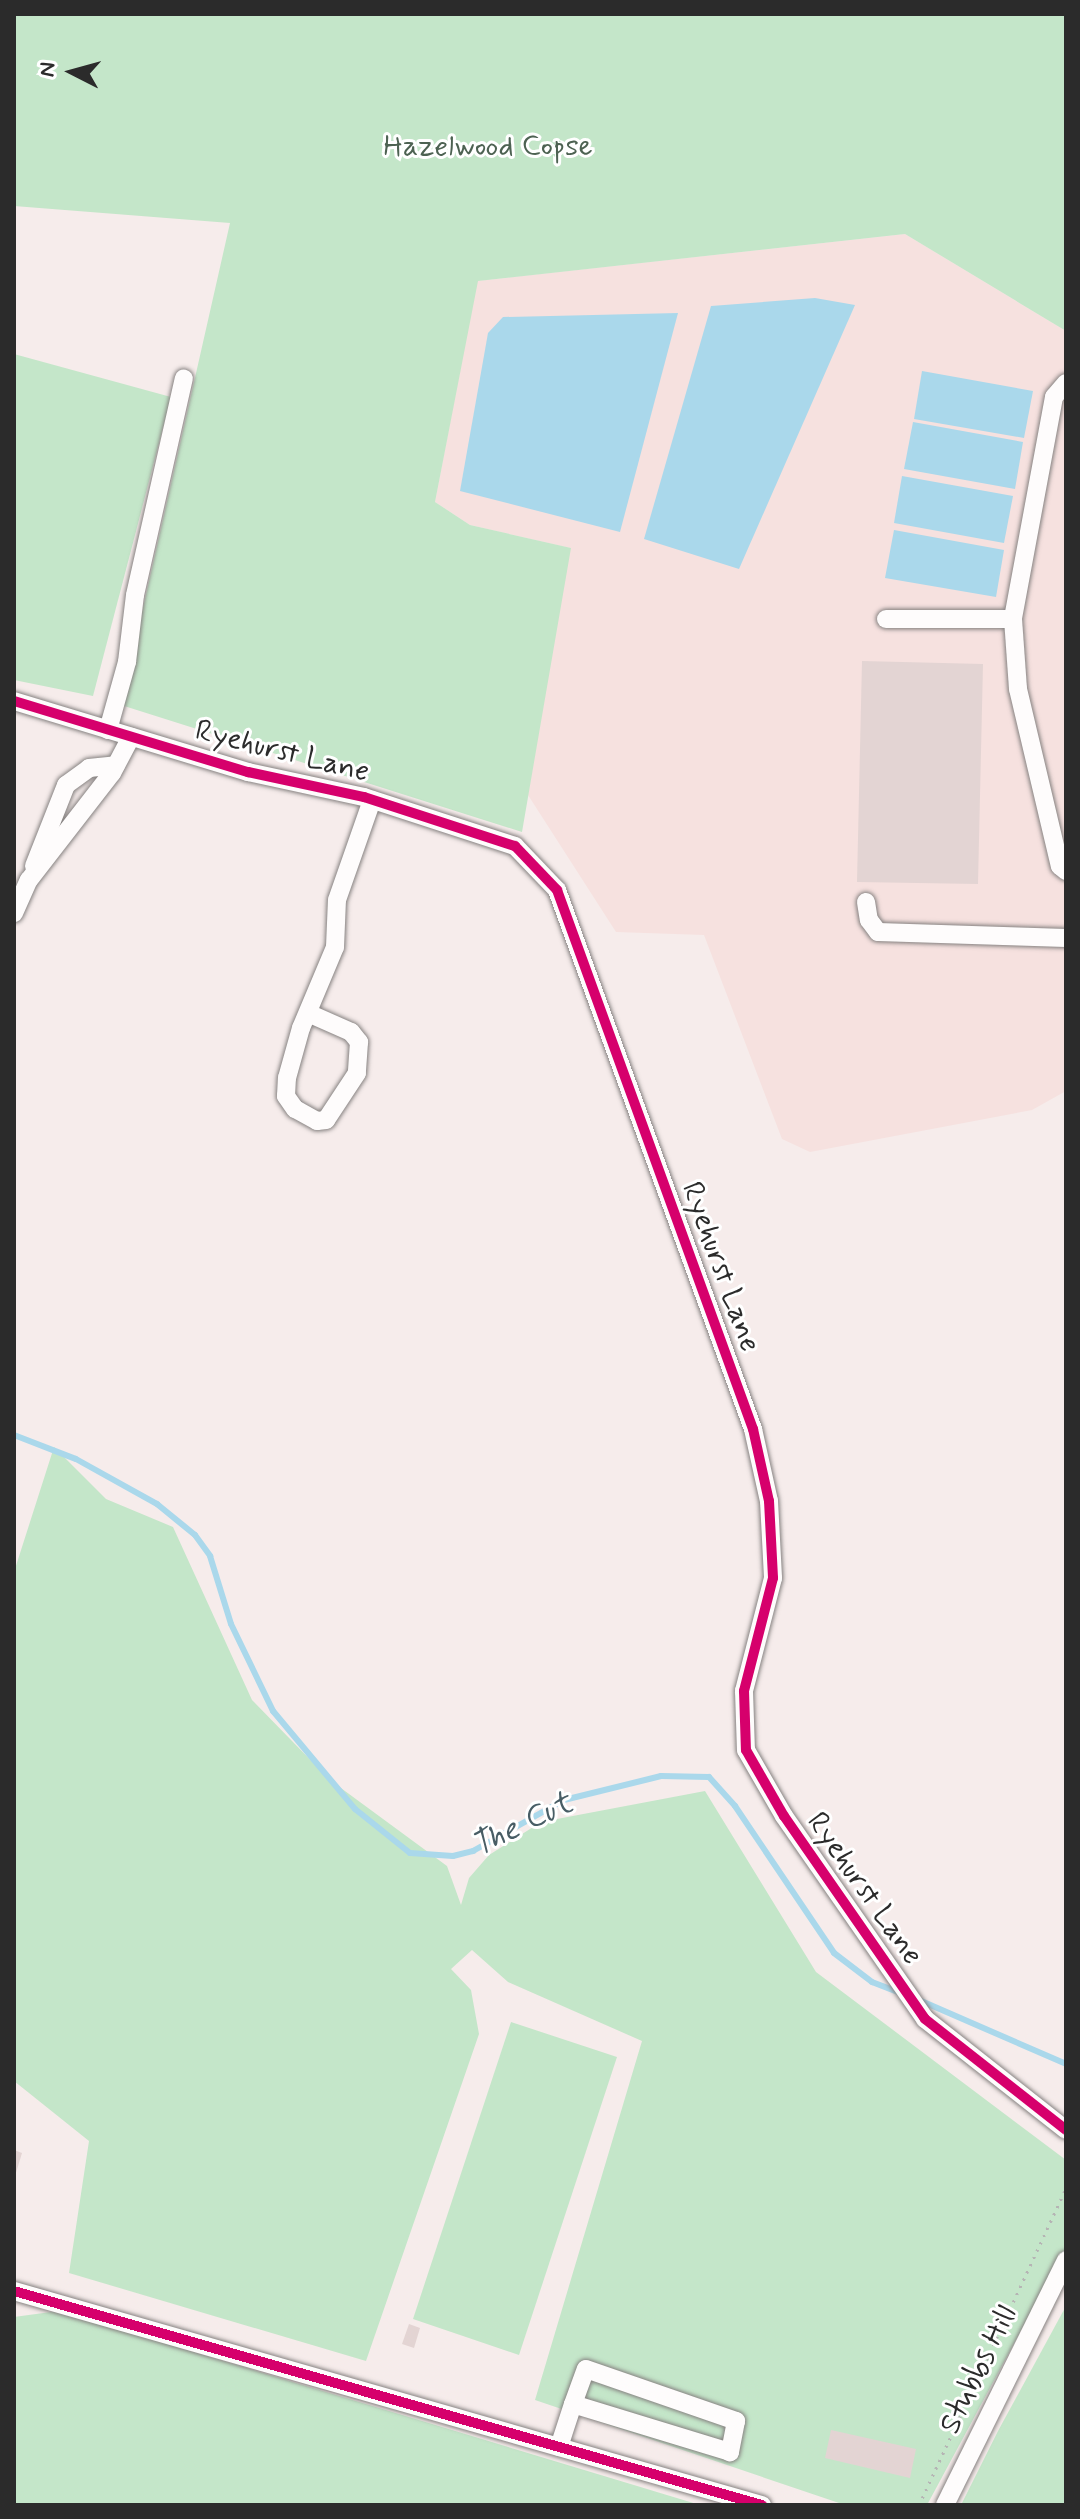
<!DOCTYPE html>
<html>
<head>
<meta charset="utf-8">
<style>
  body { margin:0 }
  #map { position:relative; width:1080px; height:2519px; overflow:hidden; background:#f6eceb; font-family:Mynerve,sans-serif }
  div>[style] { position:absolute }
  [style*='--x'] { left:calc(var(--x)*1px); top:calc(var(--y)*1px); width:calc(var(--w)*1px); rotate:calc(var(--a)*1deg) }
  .built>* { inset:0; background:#f6e1df }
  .green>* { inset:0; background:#c4e6c9 }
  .water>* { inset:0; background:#aad8eb }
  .stream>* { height:6px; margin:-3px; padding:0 3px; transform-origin:3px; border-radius:3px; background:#aad8eb }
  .building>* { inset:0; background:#e3d4d3 }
  .path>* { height:3px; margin-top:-1.5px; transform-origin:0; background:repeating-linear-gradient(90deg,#b5b4b4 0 2px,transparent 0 8px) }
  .roads { filter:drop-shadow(0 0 2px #868281) drop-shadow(0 0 2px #868281) }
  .minor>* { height:18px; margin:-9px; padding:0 9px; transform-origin:9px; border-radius:9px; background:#fefcfc }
  .cycleway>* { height:10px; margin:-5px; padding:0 5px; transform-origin:5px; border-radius:5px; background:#d6006c }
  span { translate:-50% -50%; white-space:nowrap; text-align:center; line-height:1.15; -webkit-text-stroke:6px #fff; paint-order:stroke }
  .park-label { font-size:30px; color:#4d6252 }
  .street-label { font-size:30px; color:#2b2b2b }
  .water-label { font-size:32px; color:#485d65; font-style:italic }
  .frame { position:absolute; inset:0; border:16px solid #2b2b2b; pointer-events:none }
  .north { position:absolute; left:32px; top:32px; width:80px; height:80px; -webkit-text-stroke:6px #fff; paint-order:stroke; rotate:276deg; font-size:22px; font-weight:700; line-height:32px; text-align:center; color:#2b2b2b }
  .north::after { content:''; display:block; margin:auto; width:28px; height:36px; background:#2b2b2b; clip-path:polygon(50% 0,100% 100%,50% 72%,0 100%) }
</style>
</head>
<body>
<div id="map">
  <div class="built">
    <i style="clip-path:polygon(905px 234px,1066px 331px,1066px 1091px,1032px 1110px,810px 1152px,782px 1139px,704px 935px,616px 932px,528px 795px,570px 548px,470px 525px,435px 502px,477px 281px)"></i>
  </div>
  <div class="green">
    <i style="clip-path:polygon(14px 14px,1066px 14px,1066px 331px,905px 234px,478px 281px,435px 502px,470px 525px,571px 548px,522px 832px,121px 705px,230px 223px,14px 206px)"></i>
    <i style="clip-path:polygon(14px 354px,171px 397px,93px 696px,14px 680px)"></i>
    <i style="clip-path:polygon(54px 1447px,106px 1499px,173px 1527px,252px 1700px,330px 1780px,447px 1866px,461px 1905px,469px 1878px,489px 1855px,541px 1822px,705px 1791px,816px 1972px,1066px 2160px,1066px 2247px,927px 2505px,845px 2505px,535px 2400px,642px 2041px,508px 1982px,472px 1950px,451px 1969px,471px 1990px,479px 2034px,366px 2361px,69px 2273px,89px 2141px,14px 2081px,14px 1572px)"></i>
    <i style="clip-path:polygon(511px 2022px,617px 2057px,519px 2355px,413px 2319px)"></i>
    <i style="clip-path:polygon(1066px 2306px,1066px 2505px,961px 2505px,998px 2431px)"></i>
    <i style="clip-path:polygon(58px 2311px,700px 2505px,14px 2505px,14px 2317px)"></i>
  </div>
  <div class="water">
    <i style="clip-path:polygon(815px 298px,855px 305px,739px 569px,644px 539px,711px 306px)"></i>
    <i style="clip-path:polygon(678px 313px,620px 532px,460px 491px,488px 333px,503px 317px)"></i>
    <i style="clip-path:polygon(922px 371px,1033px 391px,1024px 438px,914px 419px)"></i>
    <i style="clip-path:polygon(913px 422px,1023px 442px,1015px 489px,904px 469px)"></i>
    <i style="clip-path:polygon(902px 476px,1013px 496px,1004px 543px,894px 523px)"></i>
    <i style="clip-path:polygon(894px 530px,1004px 550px,996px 597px,885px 578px)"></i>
  </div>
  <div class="stream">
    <i style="--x:14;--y:1435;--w:66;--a:21.2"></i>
    <i style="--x:76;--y:1459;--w:93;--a:29.1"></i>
    <i style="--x:157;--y:1504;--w:49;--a:39.2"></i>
    <i style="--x:195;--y:1535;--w:26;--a:54"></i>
    <i style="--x:210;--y:1556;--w:71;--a:72.8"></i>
    <i style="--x:231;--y:1624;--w:97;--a:64.2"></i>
    <i style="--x:273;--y:1711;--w:128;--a:50.1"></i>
    <i style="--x:355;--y:1809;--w:70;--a:38.7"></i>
    <i style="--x:410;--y:1853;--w:43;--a:4"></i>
    <i style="--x:453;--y:1856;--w:21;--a:-14"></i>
    <i style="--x:473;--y:1851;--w:104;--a:-29.3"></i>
    <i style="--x:564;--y:1800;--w:100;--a:-13.9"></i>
    <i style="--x:661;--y:1776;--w:48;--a:1.2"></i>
    <i style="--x:709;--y:1777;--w:39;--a:48"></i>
    <i style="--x:735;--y:1806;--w:177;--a:56"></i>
    <i style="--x:834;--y:1953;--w:48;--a:37.3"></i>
    <i style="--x:872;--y:1982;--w:31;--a:21"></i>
    <i style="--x:919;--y:2000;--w:160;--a:23.5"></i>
  </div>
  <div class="building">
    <i style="clip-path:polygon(862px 661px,983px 664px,978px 884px,857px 882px)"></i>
    <i style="clip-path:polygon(14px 2150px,22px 2153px,15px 2176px,14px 2176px)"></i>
    <i style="clip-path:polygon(409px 2324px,420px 2328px,414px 2348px,402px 2344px)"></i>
    <i style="clip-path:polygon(831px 2430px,916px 2449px,910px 2478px,825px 2458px)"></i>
  </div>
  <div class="path">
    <i style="--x:919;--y:2505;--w:349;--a:-65.1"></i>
  </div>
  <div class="roads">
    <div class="minor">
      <i style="--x:1066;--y:383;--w:18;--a:131"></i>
      <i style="--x:1054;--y:397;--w:226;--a:100.5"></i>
      <i style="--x:1013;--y:619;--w:70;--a:85.9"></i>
      <i style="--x:1018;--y:689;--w:182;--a:76.7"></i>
      <i style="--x:1060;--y:866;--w:8;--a:40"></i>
      <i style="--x:886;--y:619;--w:127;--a:0"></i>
      <i style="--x:14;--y:701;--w:245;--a:16.9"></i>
      <i style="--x:248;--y:772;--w:119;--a:12.2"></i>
      <i style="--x:364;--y:797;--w:159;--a:18"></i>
      <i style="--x:515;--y:846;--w:61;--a:46.3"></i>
      <i style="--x:557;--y:890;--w:574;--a:70.02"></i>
      <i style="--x:753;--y:1429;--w:74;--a:77.5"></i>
      <i style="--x:769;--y:1501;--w:77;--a:87"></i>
      <i style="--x:773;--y:1578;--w:117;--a:104.4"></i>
      <i style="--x:744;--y:1691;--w:59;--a:88.1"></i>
      <i style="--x:746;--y:1750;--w:76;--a:60.1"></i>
      <i style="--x:784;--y:1816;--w:247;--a:55.2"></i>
      <i style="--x:925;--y:2019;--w:179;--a:38.2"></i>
      <i style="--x:108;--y:730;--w:71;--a:-74.4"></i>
      <i style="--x:127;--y:662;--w:67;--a:-83.2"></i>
      <i style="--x:135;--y:595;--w:222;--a:-77.3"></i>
      <i style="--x:34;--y:866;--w:87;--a:-68.4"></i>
      <i style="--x:66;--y:785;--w:29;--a:-36"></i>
      <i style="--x:89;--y:768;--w:27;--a:-6"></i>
      <i style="--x:866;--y:902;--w:18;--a:81"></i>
      <i style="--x:869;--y:920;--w:15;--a:53"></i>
      <i style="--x:878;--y:932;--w:188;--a:1.8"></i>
      <i style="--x:14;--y:913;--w:36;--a:-66"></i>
      <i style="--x:29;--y:880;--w:135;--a:-52.2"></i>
      <i style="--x:112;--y:773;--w:41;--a:-62.2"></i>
      <i style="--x:308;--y:1013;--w:47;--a:23.8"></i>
      <i style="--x:351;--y:1032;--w:13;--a:51"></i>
      <i style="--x:359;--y:1042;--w:31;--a:94"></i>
      <i style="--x:357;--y:1073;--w:56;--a:123.4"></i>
      <i style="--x:326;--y:1120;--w:9;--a:174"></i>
      <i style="--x:317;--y:1121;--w:25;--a:-151"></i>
      <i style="--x:295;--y:1109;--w:16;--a:-125"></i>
      <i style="--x:286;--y:1096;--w:18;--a:-87"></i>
      <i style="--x:287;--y:1078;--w:52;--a:-74.4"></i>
      <i style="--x:301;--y:1028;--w:88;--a:-67.2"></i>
      <i style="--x:335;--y:947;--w:47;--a:-87.6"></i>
      <i style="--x:337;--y:900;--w:106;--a:-70.7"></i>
      <i style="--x:14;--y:2291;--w:778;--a:15.97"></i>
      <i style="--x:559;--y:2447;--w:45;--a:-72"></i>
      <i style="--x:573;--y:2404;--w:37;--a:-70"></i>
      <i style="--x:586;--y:2369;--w:159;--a:19.1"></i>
      <i style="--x:736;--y:2421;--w:32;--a:101"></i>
      <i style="--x:730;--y:2452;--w:164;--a:-163"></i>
      <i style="--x:945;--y:2505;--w:273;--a:-63.7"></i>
    </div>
  </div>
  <div class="cycleway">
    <i style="--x:14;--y:701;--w:245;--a:16.9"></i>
    <i style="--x:248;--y:772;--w:119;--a:12.2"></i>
    <i style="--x:364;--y:797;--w:159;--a:18"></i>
    <i style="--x:515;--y:846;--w:61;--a:46.3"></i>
    <i style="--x:557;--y:890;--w:574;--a:70.02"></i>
    <i style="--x:753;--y:1429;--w:74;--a:77.5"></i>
    <i style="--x:769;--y:1501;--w:77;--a:87"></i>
    <i style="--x:773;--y:1578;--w:117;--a:104.4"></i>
    <i style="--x:744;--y:1691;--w:59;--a:88.1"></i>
    <i style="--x:746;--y:1750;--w:76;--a:60.1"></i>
    <i style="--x:784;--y:1816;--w:247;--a:55.2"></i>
    <i style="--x:925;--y:2019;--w:179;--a:38.2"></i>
    <i style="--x:14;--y:2291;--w:778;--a:15.97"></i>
  </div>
  <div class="park-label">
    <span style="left:488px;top:147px">Hazelwood Copse</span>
  </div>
  <div class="street-label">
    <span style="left:282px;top:752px;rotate:14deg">Ryehurst Lane</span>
    <span style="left:720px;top:1267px;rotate:70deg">Ryehurst Lane</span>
    <span style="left:864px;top:1889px;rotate:55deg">Ryehurst Lane</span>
    <span style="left:979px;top:2370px;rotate:-64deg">Stubbs Hill</span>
  </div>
  <div class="water-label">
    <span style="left:522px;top:1825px;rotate:-26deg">The Cut</span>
  </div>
  <div class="frame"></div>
  <div class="north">N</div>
</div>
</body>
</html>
